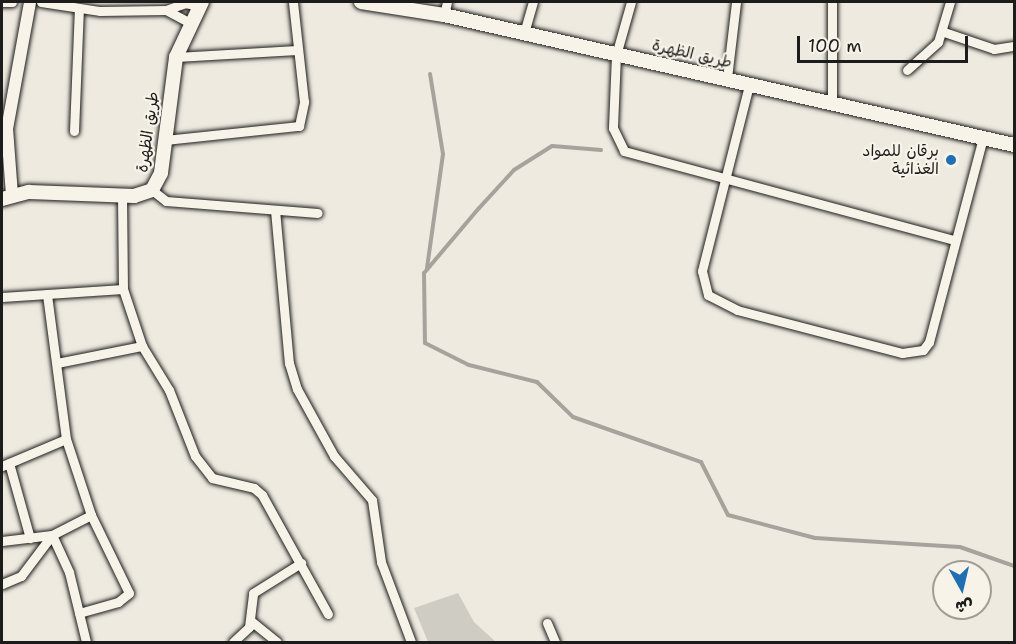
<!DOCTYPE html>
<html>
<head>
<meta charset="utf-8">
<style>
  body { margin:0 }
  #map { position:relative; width:1016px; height:644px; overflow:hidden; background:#eeeae0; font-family:"Shantell Sans","Playpen Sans Arabic",sans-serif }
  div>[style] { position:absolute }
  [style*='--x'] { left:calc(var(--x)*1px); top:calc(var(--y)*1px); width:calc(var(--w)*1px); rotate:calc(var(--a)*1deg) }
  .green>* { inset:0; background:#cfccc3 }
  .stream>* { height:4px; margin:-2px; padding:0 2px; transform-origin:2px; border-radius:2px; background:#a6a39d }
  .roads { filter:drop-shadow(0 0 2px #1c1c1c) drop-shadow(0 0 2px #1c1c1c) }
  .minor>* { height:9px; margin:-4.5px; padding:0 4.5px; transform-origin:4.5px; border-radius:4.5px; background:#f7f3e8 }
  .secondary>* { height:12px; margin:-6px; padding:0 6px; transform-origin:6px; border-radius:6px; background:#f7f3e8 }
  .primary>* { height:14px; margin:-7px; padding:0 7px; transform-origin:7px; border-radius:7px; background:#f7f3e8 }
  .dots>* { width:16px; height:16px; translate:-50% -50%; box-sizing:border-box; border:3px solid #f7f3e8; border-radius:50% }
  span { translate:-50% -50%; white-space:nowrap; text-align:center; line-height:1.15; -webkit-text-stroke:4.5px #f7f3e8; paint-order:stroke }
  .street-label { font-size:16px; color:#1c1c1c }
  .poi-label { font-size:16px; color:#1c1c1c }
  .right { translate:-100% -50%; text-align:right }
  .frame { position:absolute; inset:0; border:3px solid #1c1c1c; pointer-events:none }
  .north { position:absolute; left:932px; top:560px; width:60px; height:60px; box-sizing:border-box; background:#f7f3e8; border:2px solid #9f9d96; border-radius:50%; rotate:172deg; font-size:16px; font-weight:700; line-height:24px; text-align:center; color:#1c1c1c }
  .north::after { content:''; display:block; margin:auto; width:21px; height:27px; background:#1f6fb2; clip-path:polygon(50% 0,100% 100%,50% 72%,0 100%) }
  .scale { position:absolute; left:797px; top:36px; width:171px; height:27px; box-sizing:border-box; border:3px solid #1c1c1c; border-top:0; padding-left:8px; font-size:18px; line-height:21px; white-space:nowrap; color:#1c1c1c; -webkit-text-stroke:4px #f7f3e8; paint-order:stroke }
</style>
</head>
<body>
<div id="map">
  <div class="green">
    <i style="clip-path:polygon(458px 593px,474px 622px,496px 642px,428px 642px,414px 608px)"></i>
  </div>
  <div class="stream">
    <i style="--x:601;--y:150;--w:49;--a:-175.3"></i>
    <i style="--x:552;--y:146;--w:45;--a:147.7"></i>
    <i style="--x:514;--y:170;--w:52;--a:132.6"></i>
    <i style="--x:479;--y:208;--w:85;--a:130.2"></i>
    <i style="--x:424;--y:273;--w:70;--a:89.2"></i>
    <i style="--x:425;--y:343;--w:49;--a:26.6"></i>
    <i style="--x:469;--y:365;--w:70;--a:14"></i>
    <i style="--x:537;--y:382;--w:50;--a:44.2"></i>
    <i style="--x:573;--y:417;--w:136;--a:19.4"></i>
    <i style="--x:701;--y:462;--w:59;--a:63"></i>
    <i style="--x:728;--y:515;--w:90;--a:14.8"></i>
    <i style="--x:815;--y:538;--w:145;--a:3.6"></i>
    <i style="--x:960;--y:547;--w:57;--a:19.4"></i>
    <i style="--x:427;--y:268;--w:115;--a:-82"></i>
    <i style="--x:443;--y:154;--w:81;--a:-99.2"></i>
  </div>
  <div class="roads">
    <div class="minor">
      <i style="--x:2;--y:2;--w:10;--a:0"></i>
      <i style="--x:41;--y:2;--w:60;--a:8.7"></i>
      <i style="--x:100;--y:11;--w:66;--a:-0.9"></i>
      <i style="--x:166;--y:10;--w:27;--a:28"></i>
      <i style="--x:631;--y:2;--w:55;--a:105.8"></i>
      <i style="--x:616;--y:55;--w:73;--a:92.4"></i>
      <i style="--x:613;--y:128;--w:25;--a:64"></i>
      <i style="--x:624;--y:151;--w:341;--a:15.1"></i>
      <i style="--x:832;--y:2;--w:101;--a:90"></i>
      <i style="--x:166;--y:10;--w:20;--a:-20"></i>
      <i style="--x:185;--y:3;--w:14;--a:12"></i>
      <i style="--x:444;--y:15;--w:13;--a:-77"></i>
      <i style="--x:944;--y:32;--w:53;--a:18.8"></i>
      <i style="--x:994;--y:49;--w:20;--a:-9"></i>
      <i style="--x:524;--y:33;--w:32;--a:-74"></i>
      <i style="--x:176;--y:57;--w:121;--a:-3.3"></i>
      <i style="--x:907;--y:70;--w:42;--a:-42.1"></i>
      <i style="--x:938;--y:42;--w:42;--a:-73.3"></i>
      <i style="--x:727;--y:78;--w:77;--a:-83.2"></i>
      <i style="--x:749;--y:85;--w:192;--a:104.2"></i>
      <i style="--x:702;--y:271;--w:25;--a:76"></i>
      <i style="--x:708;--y:295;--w:33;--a:27"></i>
      <i style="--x:737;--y:310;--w:171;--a:14.6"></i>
      <i style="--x:902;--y:353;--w:21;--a:-8"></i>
      <i style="--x:923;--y:350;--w:10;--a:-53"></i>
      <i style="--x:929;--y:342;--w:212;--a:-75.2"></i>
      <i style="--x:74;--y:131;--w:123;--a:-87.7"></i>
      <i style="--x:165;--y:140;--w:135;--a:-6"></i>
      <i style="--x:299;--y:126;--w:25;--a:-78"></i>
      <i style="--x:304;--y:102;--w:101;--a:-96.3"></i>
      <i style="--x:152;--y:190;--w:18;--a:38"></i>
      <i style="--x:166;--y:201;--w:152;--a:4.5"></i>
      <i style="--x:122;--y:195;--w:94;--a:89.4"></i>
      <i style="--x:123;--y:289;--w:60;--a:71.6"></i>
      <i style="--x:142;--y:346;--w:52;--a:58.5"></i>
      <i style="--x:169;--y:390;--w:71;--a:68.5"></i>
      <i style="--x:195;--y:456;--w:28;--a:52"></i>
      <i style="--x:212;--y:478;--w:43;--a:13.4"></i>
      <i style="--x:254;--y:488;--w:11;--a:41"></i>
      <i style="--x:262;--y:495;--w:136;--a:61"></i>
      <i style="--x:275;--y:210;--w:154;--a:84.8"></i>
      <i style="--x:289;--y:363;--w:27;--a:73"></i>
      <i style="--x:297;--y:389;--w:77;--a:61.1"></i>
      <i style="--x:334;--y:456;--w:58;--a:49.2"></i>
      <i style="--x:372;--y:500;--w:63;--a:81.7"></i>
      <i style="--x:381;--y:562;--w:85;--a:69.4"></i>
      <i style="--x:2;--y:297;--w:121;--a:-3.8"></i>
      <i style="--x:57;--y:363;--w:87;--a:-11.3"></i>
      <i style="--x:9;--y:463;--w:78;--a:74.4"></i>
      <i style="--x:2;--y:466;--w:69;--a:-22.9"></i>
      <i style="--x:52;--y:535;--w:41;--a:65.3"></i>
      <i style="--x:69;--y:572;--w:72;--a:76.3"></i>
      <i style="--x:2;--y:541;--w:50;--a:-6.8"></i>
      <i style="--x:52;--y:535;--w:44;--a:-27.1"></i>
      <i style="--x:91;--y:515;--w:80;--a:-108.2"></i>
      <i style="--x:66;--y:439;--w:146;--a:-97.5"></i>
      <i style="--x:2;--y:584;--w:21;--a:-23"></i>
      <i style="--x:21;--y:576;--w:51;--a:-52.9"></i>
      <i style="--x:79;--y:613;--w:41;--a:-15.8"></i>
      <i style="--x:118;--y:602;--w:14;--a:-39"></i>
      <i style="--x:129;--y:593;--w:87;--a:-116"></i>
      <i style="--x:251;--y:621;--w:33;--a:39"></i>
      <i style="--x:547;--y:623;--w:21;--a:67"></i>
      <i style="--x:233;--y:642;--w:22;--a:-43"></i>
      <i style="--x:249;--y:627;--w:34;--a:-83"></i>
      <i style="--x:253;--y:593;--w:57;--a:-32"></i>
    </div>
    <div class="secondary">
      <i style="--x:12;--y:195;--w:66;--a:-94.3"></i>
      <i style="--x:7;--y:129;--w:129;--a:-79.7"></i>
    </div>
    <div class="primary">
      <i style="--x:361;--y:2;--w:84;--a:8.9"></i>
      <i style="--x:444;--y:15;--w:585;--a:12.85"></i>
      <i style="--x:2;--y:199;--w:28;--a:-15"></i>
      <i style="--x:29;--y:192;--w:105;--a:2.2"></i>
      <i style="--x:134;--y:196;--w:19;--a:-18"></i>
      <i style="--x:152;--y:190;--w:19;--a:-62"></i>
      <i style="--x:161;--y:173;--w:117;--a:-82.6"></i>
      <i style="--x:176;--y:57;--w:61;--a:-64.7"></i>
    </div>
  </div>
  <div class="dots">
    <i style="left:951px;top:160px;background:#1f6fb2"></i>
  </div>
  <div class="street-label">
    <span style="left:692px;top:54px;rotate:13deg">طريق الظهرة</span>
    <span style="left:148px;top:132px;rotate:-82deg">طريق الظهرة</span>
  </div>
  <div class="poi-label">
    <span class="right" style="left:939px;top:160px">برقان للمواد<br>الغذائية</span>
  </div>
  <div class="frame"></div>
  <div class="north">ش</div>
  <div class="scale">100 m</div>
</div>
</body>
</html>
